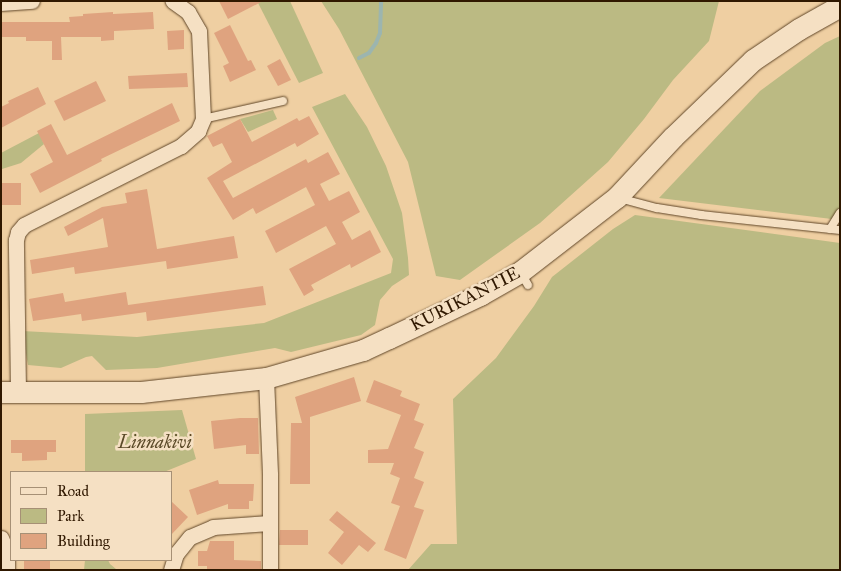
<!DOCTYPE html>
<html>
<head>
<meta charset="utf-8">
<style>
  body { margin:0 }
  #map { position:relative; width:841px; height:571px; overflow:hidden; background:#efcfa2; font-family:"IM FELL Great Primer",serif }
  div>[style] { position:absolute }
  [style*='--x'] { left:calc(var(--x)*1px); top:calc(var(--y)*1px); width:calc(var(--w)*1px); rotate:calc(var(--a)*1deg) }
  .green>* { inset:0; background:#bbba83 }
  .stream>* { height:4px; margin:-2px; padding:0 2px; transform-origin:2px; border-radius:2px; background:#9cb5af }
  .building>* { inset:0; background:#dfa37f }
  .roads { filter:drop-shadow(0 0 1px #604628) drop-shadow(0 0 1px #604628) }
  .service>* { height:8px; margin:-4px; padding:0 4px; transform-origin:4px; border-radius:4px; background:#f5e0c3 }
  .minor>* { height:15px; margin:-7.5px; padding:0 7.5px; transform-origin:7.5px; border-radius:7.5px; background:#f5e0c3 }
  .secondary>* { height:21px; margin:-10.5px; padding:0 10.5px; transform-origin:10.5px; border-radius:10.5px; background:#f5e0c3 }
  span { translate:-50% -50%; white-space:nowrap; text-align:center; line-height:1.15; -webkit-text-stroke:5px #f5e0c3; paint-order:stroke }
  .street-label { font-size:18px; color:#301800 }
  .park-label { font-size:18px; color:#5a4927; font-style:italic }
  .frame { position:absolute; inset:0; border:2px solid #301800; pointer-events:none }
  .legend { position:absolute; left:10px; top:471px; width:162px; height:90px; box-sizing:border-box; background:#f5e0c3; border:1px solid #a69075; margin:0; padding:6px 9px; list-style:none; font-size:15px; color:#301800 }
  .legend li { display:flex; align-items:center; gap:10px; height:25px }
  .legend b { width:25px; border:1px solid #a69075 }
</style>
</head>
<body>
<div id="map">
  <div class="green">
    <i style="clip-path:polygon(257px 1px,290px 1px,323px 73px,299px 83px)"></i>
    <i style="clip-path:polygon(321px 1px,719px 1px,709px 41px,673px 80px,644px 119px,608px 162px,540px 223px,460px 280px,436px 276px,408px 162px,339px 29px)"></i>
    <i style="clip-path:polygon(840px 36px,840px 220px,659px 198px,760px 91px,825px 43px)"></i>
    <i style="clip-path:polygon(345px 94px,367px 127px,386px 166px,402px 213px,408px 258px,409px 275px,392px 286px,380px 300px,375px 325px,361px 335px,291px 352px,275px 348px,157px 368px,106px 370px,92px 356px,86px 357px,61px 368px,28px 365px,22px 331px,137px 337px,264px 323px,391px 273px,393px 259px,312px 107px)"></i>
    <i style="clip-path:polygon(273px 110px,277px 119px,248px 132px,240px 119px)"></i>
    <i style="clip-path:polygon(39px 133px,44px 144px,21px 163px,2px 169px,1px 153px)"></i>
    <i style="clip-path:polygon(635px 215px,840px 243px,840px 570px,408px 570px,431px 544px,457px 544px,453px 399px,496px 358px,534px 306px,552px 277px,613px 229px)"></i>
    <i style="clip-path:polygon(182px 410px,196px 459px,164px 472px,85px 472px,85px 414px)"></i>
    <i style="clip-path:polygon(85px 560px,108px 560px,110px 564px,116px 569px,151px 570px,84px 570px)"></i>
  </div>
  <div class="stream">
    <i style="--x:359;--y:58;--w:11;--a:-27"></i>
    <i style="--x:369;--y:53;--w:12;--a:-55"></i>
    <i style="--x:376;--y:43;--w:11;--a:-68"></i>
    <i style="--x:380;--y:33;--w:32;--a:-88"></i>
  </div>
  <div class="building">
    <i style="clip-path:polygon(219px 1px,263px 1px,228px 19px)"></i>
    <i style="clip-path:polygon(113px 12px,113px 14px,153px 12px,154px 29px,114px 31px,114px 40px,101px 41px,101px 37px,61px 37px,62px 60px,52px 60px,52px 41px,26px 41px,26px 37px,1px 37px,1px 22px,70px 22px,69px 17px,83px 16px,83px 14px)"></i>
    <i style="clip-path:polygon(230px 25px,248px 61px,251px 60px,256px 70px,230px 82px,223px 66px,229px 63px,214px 33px)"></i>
    <i style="clip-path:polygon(184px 30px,184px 49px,168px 50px,167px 31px)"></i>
    <i style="clip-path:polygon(280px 59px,291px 80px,278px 86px,267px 66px)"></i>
    <i style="clip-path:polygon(187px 73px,188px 87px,129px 89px,128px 76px)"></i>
    <i style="clip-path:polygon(96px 81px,106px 101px,64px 121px,54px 101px)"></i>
    <i style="clip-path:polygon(38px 87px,46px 104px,1px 128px,1px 107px,9px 103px,8px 101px)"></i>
    <i style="clip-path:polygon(172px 103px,180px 121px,101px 159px,102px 161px,40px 193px,30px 174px,53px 162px,37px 131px,51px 124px,67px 155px)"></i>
    <i style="clip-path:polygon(309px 116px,319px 134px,297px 147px,295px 143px,223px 181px,233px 198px,306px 159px,308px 163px,328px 152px,340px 174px,320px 184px,329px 201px,349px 191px,360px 212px,342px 222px,352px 240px,370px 230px,381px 252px,351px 268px,350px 264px,311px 285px,314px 290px,304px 296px,289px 269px,336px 244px,326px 226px,276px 253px,265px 231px,315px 205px,306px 187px,256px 214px,253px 208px,233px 220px,207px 178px,232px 162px,222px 143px,213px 147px,207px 136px,240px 119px,252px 142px,297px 118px,299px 121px)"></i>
    <i style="clip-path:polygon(1px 183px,21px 183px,21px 205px,1px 205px)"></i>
    <i style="clip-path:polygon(147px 189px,157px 249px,234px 236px,238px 258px,167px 269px,166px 261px,75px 274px,74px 267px,32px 274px,30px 260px,108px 247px,103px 218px,68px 236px,64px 227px,102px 207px,127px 203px,125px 193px)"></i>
    <i style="clip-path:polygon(263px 286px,266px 305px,147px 321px,146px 312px,82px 321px,81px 314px,33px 321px,29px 299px,63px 293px,65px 302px,126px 292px,128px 305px)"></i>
    <i style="clip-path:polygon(354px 377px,361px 401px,310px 417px,310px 484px,290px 484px,291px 423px,302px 423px,295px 397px)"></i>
    <i style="clip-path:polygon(374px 380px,402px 391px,400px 396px,420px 404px,414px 420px,424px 424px,414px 448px,424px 452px,414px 478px,424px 482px,414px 507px,424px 510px,406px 559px,384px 550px,400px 506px,391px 503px,400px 478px,390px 474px,394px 463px,368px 463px,368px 450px,388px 449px,401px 415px,366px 402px)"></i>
    <i style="clip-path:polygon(240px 418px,258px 418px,259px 454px,246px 454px,246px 445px,214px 449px,211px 421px)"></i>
    <i style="clip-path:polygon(11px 440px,56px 440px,56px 452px,47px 452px,47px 460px,22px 461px,22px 453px,11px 453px)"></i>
    <i style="clip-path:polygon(218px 480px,219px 484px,254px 484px,253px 501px,249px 501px,249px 509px,228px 509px,228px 504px,197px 515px,189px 490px)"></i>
    <i style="clip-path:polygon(171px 501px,188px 517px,171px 535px)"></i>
    <i style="clip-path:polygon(337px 511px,376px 543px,368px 552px,359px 545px,342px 565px,328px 553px,344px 532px,329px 520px)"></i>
    <i style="clip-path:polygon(280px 530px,308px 530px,308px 545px,279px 545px)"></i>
    <i style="clip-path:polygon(210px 541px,234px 541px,234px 560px,261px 561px,261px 570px,207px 570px,207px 566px,198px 566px,198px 551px,207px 551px)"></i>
    <i style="clip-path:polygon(24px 560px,50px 560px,50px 570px,24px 570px)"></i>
  </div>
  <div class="roads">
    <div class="service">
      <i style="--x:203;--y:119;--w:82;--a:-12.7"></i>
      <i style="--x:619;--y:198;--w:39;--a:15"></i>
      <i style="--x:657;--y:208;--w:45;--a:9"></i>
      <i style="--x:701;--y:215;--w:140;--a:6.2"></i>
      <i style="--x:830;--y:229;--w:19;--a:-58"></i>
      <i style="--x:521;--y:273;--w:14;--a:60"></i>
    </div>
    <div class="minor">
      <i style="--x:1;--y:3;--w:31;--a:-4"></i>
      <i style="--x:266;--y:378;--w:97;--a:87.6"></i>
      <i style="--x:270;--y:475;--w:95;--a:90"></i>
      <i style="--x:18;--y:391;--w:151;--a:-90.8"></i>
      <i style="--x:16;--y:240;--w:8;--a:-76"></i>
      <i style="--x:18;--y:232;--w:9;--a:-49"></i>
      <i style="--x:24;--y:225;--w:176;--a:-26.7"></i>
      <i style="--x:181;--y:146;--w:23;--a:-41"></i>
      <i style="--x:198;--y:131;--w:13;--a:-67"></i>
      <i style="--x:203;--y:119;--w:88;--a:-92.6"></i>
      <i style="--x:199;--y:31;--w:22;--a:-120"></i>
      <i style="--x:188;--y:12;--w:19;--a:-144"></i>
      <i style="--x:1;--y:538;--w:15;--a:67"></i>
      <i style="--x:7;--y:552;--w:18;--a:90"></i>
      <i style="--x:171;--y:570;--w:17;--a:-73"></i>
      <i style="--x:176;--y:554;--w:22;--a:-51"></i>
      <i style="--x:190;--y:537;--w:25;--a:-23"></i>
      <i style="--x:213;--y:527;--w:56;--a:-4.1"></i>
    </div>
    <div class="secondary">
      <i style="--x:1;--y:392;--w:140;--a:0"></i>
      <i style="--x:141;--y:392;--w:126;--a:-6.4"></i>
      <i style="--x:266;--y:378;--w:101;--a:-16.1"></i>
      <i style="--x:363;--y:350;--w:29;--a:-25"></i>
      <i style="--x:389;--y:338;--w:101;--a:-25.3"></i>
      <i style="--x:480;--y:295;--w:46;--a:-29.9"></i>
      <i style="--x:520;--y:272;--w:123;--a:-37.7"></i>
      <i style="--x:617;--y:197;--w:82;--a:-47"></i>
      <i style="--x:673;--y:137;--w:111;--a:-43.9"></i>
      <i style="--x:753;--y:60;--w:55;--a:-34"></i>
      <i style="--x:799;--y:29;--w:47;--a:-29.3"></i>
    </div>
  </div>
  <div class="street-label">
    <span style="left:465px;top:299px;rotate:-27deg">KURIKANTIE</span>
  </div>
  <div class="park-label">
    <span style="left:155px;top:442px">Linnakivi</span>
  </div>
  <div class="frame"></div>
  <ul class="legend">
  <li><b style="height:6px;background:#f5e0c3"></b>Road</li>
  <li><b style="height:14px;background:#bbba83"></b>Park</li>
  <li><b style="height:14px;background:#dfa37f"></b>Building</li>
  </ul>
</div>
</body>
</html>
